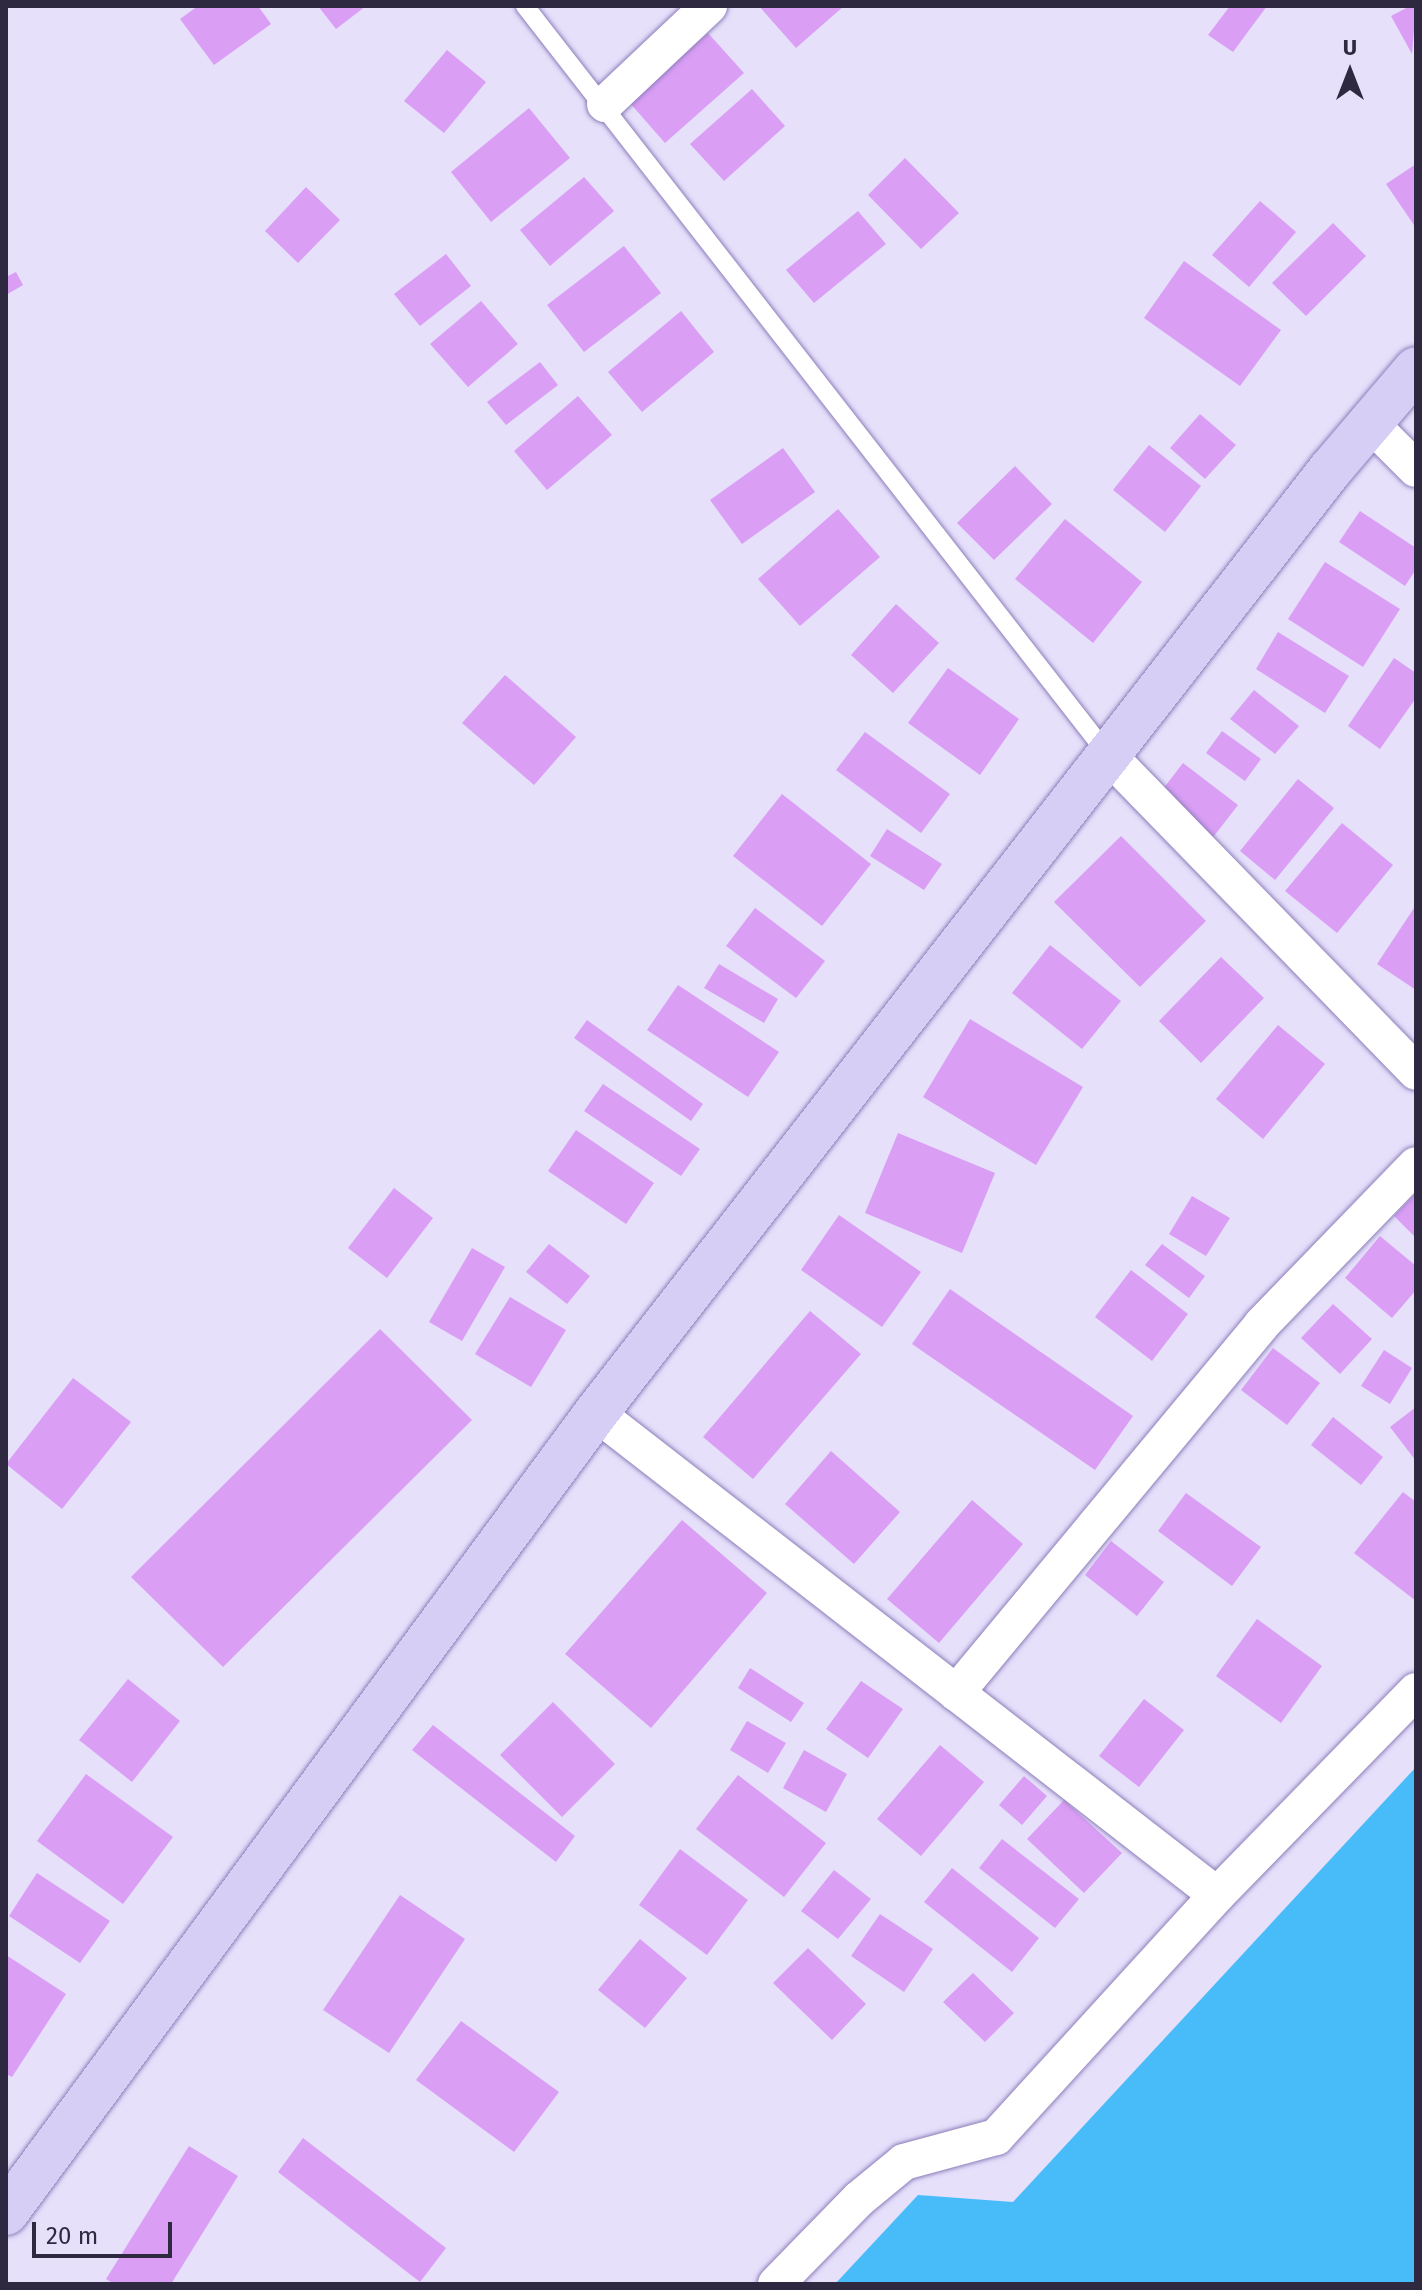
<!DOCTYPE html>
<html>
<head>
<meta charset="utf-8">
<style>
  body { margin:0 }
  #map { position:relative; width:1422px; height:2290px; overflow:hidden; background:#e6e0fb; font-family:"Fira Sans",sans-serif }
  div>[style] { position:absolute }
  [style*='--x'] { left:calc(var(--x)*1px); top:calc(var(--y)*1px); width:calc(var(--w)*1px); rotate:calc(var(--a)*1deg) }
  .water>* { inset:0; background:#47bcf9 }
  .building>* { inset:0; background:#da9ef5 }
  .roads { filter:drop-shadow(0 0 2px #8d7eba) drop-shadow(0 0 2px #8d7eba) }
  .lane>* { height:18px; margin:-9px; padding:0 9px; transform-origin:9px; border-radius:9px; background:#fff }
  .street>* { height:36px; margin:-18px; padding:0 18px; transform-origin:18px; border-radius:18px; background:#fff }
  .highway>* { height:44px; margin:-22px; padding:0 22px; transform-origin:22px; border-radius:22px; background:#d7cef6 }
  span { translate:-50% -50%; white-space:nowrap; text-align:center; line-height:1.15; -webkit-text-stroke:8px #e6e0fb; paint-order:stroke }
  .frame { position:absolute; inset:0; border:8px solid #2e2841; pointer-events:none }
  .north { position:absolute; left:1310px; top:32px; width:80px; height:80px; -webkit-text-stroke:6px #e6e0fb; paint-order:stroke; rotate:0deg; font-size:22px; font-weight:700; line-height:32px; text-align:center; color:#2e2841 }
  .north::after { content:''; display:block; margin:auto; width:28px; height:36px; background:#2e2841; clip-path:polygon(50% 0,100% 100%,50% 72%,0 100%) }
  .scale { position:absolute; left:32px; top:2222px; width:140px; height:36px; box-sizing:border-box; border:4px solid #2e2841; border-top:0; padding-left:10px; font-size:24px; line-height:28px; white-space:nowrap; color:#2e2841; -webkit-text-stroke:6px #e6e0fb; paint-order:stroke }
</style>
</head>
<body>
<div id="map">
  <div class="water">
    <i style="clip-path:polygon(1416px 1767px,1416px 2284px,835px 2284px,918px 2195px,1013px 2202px)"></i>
  </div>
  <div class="building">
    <i style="clip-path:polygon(198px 6px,258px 6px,271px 24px,214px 65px,180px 19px)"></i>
    <i style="clip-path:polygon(318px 6px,366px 6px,336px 29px)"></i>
    <i style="clip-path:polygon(759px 6px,844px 6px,796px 48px)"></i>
    <i style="clip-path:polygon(1230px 6px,1267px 6px,1233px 52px,1208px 35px)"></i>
    <i style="clip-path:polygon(1410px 6px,1416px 6px,1412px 54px,1391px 16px)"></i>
    <i style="clip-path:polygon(708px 33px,744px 73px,665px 143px,629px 102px)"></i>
    <i style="clip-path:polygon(447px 50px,486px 82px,444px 133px,404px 101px)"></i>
    <i style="clip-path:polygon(752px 89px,785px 126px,724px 181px,690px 144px)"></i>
    <i style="clip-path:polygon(529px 108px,570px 158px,491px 222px,451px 172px)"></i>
    <i style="clip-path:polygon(905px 158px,959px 213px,921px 249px,868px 195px)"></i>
    <i style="clip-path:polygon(1416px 164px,1416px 228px,1386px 184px)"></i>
    <i style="clip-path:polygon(584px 177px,614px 211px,550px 266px,520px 230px)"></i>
    <i style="clip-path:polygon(306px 187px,340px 220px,298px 263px,265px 231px)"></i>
    <i style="clip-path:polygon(1260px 201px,1296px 232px,1249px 287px,1212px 255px)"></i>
    <i style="clip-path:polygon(858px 211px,886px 244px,814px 303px,786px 270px)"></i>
    <i style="clip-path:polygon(1333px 223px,1366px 256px,1306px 316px,1272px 283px)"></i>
    <i style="clip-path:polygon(624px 246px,661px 293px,584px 352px,547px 305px)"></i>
    <i style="clip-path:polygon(446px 254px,471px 286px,420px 326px,394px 294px)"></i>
    <i style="clip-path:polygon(1184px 261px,1281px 330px,1240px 386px,1144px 318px)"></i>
    <i style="clip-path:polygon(16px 272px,23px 285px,6px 295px,6px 277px)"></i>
    <i style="clip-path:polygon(481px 301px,518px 344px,468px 387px,430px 344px)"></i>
    <i style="clip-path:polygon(681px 311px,714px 352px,642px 412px,608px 372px)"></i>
    <i style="clip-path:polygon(540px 362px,558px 385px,506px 425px,487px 402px)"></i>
    <i style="clip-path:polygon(578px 396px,612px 435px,547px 490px,514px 451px)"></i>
    <i style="clip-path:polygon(1200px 414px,1236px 445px,1205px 479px,1170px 448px)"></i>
    <i style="clip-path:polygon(1149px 445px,1201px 486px,1165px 532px,1113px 490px)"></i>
    <i style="clip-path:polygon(783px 448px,815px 492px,742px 544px,710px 500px)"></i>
    <i style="clip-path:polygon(1015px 466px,1052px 504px,994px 560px,957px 523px)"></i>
    <i style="clip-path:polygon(838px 509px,880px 557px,800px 626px,758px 579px)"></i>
    <i style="clip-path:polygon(1360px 511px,1416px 548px,1416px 569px,1405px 586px,1339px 542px)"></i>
    <i style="clip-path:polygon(1065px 519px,1142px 582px,1093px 643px,1015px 579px)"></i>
    <i style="clip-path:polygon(1325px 562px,1400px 609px,1363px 667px,1288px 619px)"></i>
    <i style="clip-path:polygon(896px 604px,939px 643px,893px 693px,851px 655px)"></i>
    <i style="clip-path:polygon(1278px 632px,1349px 676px,1325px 713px,1256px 669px)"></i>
    <i style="clip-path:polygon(1394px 658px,1416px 673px,1416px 698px,1380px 749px,1348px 726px)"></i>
    <i style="clip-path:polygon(948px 668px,1019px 719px,980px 775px,908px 723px)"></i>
    <i style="clip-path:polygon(505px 675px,576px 737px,534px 785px,462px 723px)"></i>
    <i style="clip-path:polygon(1254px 690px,1299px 726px,1275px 754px,1230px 719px)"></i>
    <i style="clip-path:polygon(1222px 731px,1261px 759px,1245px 781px,1206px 753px)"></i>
    <i style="clip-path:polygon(865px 732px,950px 794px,921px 833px,836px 770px)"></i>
    <i style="clip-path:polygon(1183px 763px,1238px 805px,1211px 840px,1156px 798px)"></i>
    <i style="clip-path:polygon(1298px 779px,1334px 808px,1275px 880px,1240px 851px)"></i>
    <i style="clip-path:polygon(782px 794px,871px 864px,822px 926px,733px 856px)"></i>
    <i style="clip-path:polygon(1342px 823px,1393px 865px,1337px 933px,1285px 891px)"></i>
    <i style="clip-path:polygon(887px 829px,942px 864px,924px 890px,870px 856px)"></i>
    <i style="clip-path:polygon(1121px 836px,1206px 921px,1140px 987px,1054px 902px)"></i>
    <i style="clip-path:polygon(755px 908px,825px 961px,796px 998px,726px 946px)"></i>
    <i style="clip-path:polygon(1414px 908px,1416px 909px,1416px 990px,1377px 964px)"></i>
    <i style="clip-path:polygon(1050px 945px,1121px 1001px,1082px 1049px,1012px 993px)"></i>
    <i style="clip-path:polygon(1221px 957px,1264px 998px,1201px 1063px,1159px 1021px)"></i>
    <i style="clip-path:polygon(719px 964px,778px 999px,764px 1023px,704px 988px)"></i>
    <i style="clip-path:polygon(678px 985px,779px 1052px,748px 1097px,647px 1030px)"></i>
    <i style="clip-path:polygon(970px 1019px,1083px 1087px,1036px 1165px,923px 1097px)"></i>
    <i style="clip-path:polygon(587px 1020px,703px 1104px,691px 1121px,574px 1038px)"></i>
    <i style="clip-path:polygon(1278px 1025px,1325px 1064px,1263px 1139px,1216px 1099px)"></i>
    <i style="clip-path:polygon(603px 1084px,700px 1149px,681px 1176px,584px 1111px)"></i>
    <i style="clip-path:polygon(576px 1130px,654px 1183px,626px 1224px,548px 1171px)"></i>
    <i style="clip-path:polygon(898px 1133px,995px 1173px,962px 1253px,865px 1213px)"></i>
    <i style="clip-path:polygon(394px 1188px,433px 1218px,387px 1278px,348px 1248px)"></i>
    <i style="clip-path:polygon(1416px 1193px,1416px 1238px,1394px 1216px)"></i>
    <i style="clip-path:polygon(1192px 1196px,1230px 1218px,1206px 1256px,1169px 1234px)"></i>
    <i style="clip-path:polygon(839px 1215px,921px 1272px,882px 1327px,801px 1270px)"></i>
    <i style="clip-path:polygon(1380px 1236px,1416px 1266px,1416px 1290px,1392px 1318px,1345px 1278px)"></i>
    <i style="clip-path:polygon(549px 1244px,590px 1276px,567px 1304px,526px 1272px)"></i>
    <i style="clip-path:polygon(1162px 1244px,1205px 1276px,1189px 1298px,1145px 1265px)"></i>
    <i style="clip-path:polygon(472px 1248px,505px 1267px,462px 1341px,429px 1322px)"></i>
    <i style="clip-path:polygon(1131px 1270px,1188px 1314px,1152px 1361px,1095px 1317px)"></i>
    <i style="clip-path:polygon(950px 1289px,1133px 1416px,1095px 1470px,912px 1344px)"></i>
    <i style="clip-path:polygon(510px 1297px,566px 1330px,531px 1387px,475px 1354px)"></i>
    <i style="clip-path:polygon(1333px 1304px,1372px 1339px,1340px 1374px,1301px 1338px)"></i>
    <i style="clip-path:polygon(810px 1311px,861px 1354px,753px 1479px,703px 1437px)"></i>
    <i style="clip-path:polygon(380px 1329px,472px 1420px,223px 1667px,131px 1577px)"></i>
    <i style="clip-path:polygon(1273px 1348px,1320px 1383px,1287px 1425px,1241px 1390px)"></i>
    <i style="clip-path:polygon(1384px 1350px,1412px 1368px,1390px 1404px,1361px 1386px)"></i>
    <i style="clip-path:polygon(73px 1378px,131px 1422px,62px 1509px,6px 1464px)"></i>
    <i style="clip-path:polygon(1416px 1407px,1416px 1461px,1390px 1427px)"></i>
    <i style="clip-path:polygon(1333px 1417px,1383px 1457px,1361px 1485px,1311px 1445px)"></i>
    <i style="clip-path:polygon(831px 1451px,900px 1512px,854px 1564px,785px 1504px)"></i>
    <i style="clip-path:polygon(1403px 1492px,1416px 1502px,1416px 1601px,1354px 1553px)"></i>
    <i style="clip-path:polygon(1186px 1493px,1261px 1547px,1232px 1586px,1158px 1531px)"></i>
    <i style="clip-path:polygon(972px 1500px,1023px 1544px,939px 1643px,887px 1599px)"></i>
    <i style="clip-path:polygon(682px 1520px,767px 1593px,651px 1728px,565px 1654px)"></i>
    <i style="clip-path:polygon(1111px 1541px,1164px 1582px,1137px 1616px,1085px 1575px)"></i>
    <i style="clip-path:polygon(1257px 1619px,1322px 1666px,1281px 1723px,1216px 1676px)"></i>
    <i style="clip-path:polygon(750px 1668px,804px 1703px,791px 1722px,738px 1688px)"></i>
    <i style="clip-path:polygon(128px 1679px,180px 1721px,132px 1782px,79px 1740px)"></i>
    <i style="clip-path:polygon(861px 1681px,903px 1709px,868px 1758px,826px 1729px)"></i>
    <i style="clip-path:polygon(1144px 1699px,1184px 1730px,1139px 1787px,1099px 1756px)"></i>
    <i style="clip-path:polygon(553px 1702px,615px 1764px,562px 1817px,500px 1755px)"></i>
    <i style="clip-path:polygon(747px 1721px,786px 1743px,768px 1773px,730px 1750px)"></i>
    <i style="clip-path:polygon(433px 1725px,575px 1836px,556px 1862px,412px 1750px)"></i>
    <i style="clip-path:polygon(940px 1745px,984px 1782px,921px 1856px,877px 1819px)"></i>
    <i style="clip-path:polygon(804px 1750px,847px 1774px,826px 1812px,783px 1788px)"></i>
    <i style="clip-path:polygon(86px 1774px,173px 1837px,123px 1904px,37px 1841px)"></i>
    <i style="clip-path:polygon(738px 1775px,826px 1843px,784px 1897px,696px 1829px)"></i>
    <i style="clip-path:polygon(1024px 1776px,1047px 1796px,1022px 1825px,999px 1805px)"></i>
    <i style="clip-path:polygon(1064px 1800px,1122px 1853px,1084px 1893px,1027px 1839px)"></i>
    <i style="clip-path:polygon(1002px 1839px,1079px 1899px,1055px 1928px,979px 1868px)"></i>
    <i style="clip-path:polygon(680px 1849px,748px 1900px,707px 1955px,639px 1905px)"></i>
    <i style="clip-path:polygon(952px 1868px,1039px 1938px,1012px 1972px,924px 1902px)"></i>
    <i style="clip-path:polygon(834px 1870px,871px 1899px,838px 1939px,801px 1911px)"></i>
    <i style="clip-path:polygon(37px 1873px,110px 1921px,80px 1963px,9px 1916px)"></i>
    <i style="clip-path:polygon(400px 1895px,465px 1939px,389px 2053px,323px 2010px)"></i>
    <i style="clip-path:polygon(880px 1914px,933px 1949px,904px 1992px,851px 1956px)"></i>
    <i style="clip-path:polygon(640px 1939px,687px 1978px,645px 2028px,598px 1990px)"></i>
    <i style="clip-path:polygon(808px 1948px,866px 2004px,832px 2040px,773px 1983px)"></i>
    <i style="clip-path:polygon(6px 1955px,66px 1994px,12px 2077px,6px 2074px)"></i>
    <i style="clip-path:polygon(973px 1973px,1014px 2013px,985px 2042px,943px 2002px)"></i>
    <i style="clip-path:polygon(461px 2021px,559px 2092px,514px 2152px,416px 2080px)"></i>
    <i style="clip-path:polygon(303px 2138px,446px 2248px,420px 2282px,278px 2172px)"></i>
    <i style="clip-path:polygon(189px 2146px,238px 2176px,171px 2284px,114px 2284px,106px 2279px)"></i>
  </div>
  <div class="roads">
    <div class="lane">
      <i style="--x:525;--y:6;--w:949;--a:52.1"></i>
    </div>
    <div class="street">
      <i style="--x:605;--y:104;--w:143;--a:-43.3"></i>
      <i style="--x:1370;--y:423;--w:65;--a:45"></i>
      <i style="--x:1110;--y:757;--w:439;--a:45.8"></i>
      <i style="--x:596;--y:1413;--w:786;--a:37.82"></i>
      <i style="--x:956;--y:1693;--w:479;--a:-50.3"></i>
      <i style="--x:1262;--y:1324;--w:221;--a:-45.9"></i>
      <i style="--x:776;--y:2284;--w:119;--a:-45.7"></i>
      <i style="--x:859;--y:2199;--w:58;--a:-39.4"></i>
      <i style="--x:904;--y:2162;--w:95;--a:-15.2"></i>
      <i style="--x:996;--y:2137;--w:328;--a:-47.6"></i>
      <i style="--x:1217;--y:1895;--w:285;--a:-45.7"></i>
    </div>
    <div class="highway">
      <i style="--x:6;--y:2213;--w:994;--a:-53.59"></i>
      <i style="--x:596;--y:1413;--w:1196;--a:-52.1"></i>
      <i style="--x:1331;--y:469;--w:131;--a:-49.6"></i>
    </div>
  </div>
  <div class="frame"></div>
  <div class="north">U</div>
  <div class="scale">20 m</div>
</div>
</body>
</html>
